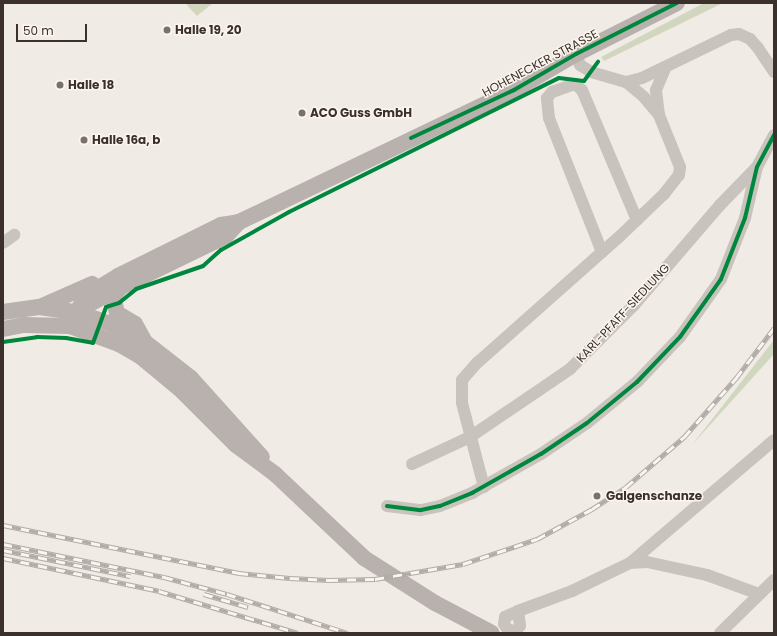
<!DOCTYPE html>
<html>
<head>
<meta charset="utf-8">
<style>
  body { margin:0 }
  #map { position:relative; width:777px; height:636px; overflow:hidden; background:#f0ebe5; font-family:Poppins,sans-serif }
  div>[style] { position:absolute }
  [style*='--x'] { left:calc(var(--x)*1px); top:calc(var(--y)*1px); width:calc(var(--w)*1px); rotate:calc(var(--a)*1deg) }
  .green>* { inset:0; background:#d1d6bf }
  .minor>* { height:12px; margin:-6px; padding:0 6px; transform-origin:6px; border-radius:6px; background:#c9c3be }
  .major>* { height:16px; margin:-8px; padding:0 8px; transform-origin:8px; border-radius:8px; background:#b8b1ad }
  .rail>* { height:4.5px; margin-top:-2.25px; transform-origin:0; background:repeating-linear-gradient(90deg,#fbf5ee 0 9px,#b1aca8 0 18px); box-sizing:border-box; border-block:1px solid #b1aca8 }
  .cycleway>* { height:4px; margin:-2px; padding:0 2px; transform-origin:2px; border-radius:2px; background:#00873e }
  .dots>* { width:11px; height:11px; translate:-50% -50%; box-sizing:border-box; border:2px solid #fbf5ee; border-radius:50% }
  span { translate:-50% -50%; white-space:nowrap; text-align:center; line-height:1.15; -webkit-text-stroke:3px #fbf5ee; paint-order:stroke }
  .poi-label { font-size:12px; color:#3b302b; font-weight:700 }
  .left { translate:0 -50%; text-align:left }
  .street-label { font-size:12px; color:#3b302b }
  .frame { position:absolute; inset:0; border:4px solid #3b302b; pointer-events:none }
  .scale { position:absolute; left:16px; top:24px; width:71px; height:18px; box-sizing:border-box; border:2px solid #3b302b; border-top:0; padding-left:5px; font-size:12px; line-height:14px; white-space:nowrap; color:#3b302b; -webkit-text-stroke:3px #fbf5ee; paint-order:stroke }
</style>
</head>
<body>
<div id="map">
  <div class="green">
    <i style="clip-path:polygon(185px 3px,213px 3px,197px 16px)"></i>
    <i style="clip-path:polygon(704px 3px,723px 3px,604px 61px,601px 57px)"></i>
    <i style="clip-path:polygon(774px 340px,774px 354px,692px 445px)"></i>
  </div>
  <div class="minor">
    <i style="--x:576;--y:54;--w:12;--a:70"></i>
    <i style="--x:580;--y:65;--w:13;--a:32"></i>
    <i style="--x:591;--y:72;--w:36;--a:16"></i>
    <i style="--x:626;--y:82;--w:16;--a:-14"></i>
    <i style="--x:642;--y:78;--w:99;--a:-25.8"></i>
    <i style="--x:731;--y:35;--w:8;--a:-7"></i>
    <i style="--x:739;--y:34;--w:12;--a:24"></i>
    <i style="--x:750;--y:39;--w:12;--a:48"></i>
    <i style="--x:758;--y:48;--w:29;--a:56"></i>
    <i style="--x:659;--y:115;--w:25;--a:-97"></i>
    <i style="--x:656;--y:90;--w:25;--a:-67"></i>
    <i style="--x:3;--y:243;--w:14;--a:-36"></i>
    <i style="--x:602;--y:252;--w:144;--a:-111.6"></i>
    <i style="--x:549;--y:118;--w:20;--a:-96"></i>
    <i style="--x:547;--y:98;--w:8;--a:-50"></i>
    <i style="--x:552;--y:92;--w:24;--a:-19"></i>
    <i style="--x:575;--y:84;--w:9;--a:41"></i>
    <i style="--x:582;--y:90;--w:141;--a:67.1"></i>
    <i style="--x:412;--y:464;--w:64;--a:-25"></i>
    <i style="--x:470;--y:437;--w:121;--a:-34.2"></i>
    <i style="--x:570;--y:369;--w:91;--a:-45"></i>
    <i style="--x:634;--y:305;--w:132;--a:-49.3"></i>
    <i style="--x:720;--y:205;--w:53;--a:-45.8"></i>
    <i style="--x:484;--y:487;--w:87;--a:-104.7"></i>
    <i style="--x:462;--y:403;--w:23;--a:-90"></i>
    <i style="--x:462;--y:380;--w:23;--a:-49"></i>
    <i style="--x:477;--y:363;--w:188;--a:-41.6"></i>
    <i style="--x:618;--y:238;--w:64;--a:-43.7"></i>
    <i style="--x:664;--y:194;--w:24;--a:-52"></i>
    <i style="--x:679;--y:175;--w:8;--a:-83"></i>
    <i style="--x:680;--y:167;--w:56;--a:-112"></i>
    <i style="--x:659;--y:115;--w:23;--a:-130"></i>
    <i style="--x:644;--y:97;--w:23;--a:-140"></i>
    <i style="--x:387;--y:506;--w:34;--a:7"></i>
    <i style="--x:421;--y:510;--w:19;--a:-12"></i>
    <i style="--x:440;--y:506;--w:35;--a:-22"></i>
    <i style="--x:472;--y:493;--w:79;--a:-29.5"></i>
    <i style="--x:541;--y:454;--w:55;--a:-34"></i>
    <i style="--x:587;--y:423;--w:65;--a:-39.4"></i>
    <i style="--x:637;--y:382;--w:62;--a:-46.3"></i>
    <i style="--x:680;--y:337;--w:71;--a:-54.7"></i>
    <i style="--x:721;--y:279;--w:66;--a:-68.5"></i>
    <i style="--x:745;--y:218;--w:52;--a:-76.8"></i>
    <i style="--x:757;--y:167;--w:36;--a:-62"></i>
    <i style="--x:630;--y:563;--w:17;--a:-3"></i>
    <i style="--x:647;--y:562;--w:61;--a:12.2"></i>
    <i style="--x:707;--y:575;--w:55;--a:20.1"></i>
    <i style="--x:518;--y:611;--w:58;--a:-20.3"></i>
    <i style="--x:572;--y:591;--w:64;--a:-25.8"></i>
    <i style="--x:630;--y:563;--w:189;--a:-40.5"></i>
    <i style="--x:518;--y:611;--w:15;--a:82"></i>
    <i style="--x:520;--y:626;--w:7;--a:135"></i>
    <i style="--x:515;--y:631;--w:7;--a:-172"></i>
    <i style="--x:508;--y:630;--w:7;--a:-124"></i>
    <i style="--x:504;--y:624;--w:7;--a:-82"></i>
    <i style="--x:505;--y:617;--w:14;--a:-25"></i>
    <i style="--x:720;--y:633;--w:76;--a:-44.5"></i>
  </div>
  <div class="major">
    <i style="--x:121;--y:287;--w:13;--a:129"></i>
    <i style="--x:113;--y:297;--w:16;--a:76"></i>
    <i style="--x:117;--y:313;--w:21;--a:31"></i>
    <i style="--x:135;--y:324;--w:21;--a:61"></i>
    <i style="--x:42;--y:306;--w:55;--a:-23.7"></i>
    <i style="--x:3;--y:312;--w:36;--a:-8"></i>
    <i style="--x:39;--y:307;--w:37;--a:8"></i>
    <i style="--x:76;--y:312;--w:39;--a:19"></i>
    <i style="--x:113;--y:325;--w:36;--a:28"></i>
    <i style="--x:145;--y:342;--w:58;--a:38"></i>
    <i style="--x:191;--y:378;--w:106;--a:48.1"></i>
    <i style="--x:75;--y:312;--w:52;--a:-28.5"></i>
    <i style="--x:121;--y:287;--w:117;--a:-25.9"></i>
    <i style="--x:226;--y:236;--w:19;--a:-47"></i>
    <i style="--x:70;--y:326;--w:34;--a:-63"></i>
    <i style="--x:85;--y:296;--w:39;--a:-31"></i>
    <i style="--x:118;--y:276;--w:115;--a:-26.3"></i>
    <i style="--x:221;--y:225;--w:18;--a:-9"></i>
    <i style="--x:239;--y:222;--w:305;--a:-25.6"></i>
    <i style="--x:514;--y:90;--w:72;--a:-30.1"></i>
    <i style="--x:576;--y:54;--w:113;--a:-26.8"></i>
    <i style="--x:3;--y:329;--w:21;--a:-11"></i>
    <i style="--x:24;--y:325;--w:46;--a:1.2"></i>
    <i style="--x:70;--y:326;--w:52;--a:20.2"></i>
    <i style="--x:119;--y:344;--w:24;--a:30"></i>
    <i style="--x:140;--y:356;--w:55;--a:39.8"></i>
    <i style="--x:182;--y:391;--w:76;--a:45"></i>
    <i style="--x:236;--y:445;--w:49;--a:36.6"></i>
    <i style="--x:275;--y:474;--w:122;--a:43.3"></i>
    <i style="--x:364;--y:558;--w:84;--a:32.4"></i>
    <i style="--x:435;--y:603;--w:64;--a:27.8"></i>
  </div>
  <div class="rail">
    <i style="--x:3;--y:525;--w:241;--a:11.5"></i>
    <i style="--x:239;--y:573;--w:51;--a:5.6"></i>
    <i style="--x:290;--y:578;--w:39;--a:3"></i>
    <i style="--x:329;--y:580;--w:46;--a:-1.2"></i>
    <i style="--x:375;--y:579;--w:89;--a:-9.7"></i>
    <i style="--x:463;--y:564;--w:78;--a:-18.7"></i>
    <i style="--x:537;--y:539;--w:63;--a:-28.6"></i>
    <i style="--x:592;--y:509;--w:40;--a:-32.9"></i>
    <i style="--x:626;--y:487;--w:77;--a:-40.8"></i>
    <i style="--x:684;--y:437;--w:79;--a:-48.6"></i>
    <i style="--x:736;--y:378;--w:63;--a:-52.8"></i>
    <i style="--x:3;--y:544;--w:164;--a:11.6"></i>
    <i style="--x:164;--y:577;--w:65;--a:15.1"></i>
    <i style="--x:227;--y:594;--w:127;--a:17.9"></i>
    <i style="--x:3;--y:550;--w:130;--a:11.6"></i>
    <i style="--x:3;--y:558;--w:159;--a:11.9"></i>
    <i style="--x:159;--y:591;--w:145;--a:16.8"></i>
    <i style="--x:204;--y:594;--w:46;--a:16.5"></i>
  </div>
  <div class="cycleway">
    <i style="--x:411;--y:138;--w:114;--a:-25"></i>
    <i style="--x:514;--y:90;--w:72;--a:-30.1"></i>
    <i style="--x:576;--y:54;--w:113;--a:-26.8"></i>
    <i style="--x:3;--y:342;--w:34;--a:-8"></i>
    <i style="--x:37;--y:337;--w:29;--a:2"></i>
    <i style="--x:66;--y:338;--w:27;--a:10"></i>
    <i style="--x:93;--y:343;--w:38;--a:-70"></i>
    <i style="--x:106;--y:307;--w:14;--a:-17"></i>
    <i style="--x:119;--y:303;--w:22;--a:-39"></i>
    <i style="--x:136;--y:289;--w:71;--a:-18.9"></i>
    <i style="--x:203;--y:266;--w:24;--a:-42"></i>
    <i style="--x:221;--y:250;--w:78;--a:-29.2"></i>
    <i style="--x:289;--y:212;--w:301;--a:-26.4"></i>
    <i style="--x:559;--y:78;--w:25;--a:7"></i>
    <i style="--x:584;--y:81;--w:24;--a:-54"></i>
    <i style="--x:387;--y:506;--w:34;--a:7"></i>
    <i style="--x:421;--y:510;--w:19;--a:-12"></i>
    <i style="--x:440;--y:506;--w:35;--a:-22"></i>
    <i style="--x:472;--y:493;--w:79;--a:-29.5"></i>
    <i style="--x:541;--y:454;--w:55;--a:-34"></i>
    <i style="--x:587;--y:423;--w:65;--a:-39.4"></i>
    <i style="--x:637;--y:382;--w:62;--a:-46.3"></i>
    <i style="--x:680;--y:337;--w:71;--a:-54.7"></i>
    <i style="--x:721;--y:279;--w:66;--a:-68.5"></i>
    <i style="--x:745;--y:218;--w:52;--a:-76.8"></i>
    <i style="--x:757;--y:167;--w:36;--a:-62"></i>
  </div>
  <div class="dots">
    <i style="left:167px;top:30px;background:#7a716c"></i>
    <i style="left:60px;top:85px;background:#7a716c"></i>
    <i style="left:302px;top:113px;background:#7a716c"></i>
    <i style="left:84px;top:140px;background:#7a716c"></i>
    <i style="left:597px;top:496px;background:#7a716c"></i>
  </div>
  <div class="poi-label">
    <span class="left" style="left:175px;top:30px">Halle 19, 20</span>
    <span class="left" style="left:68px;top:85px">Halle 18</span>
    <span class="left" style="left:310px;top:113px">ACO Guss GmbH</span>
    <span class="left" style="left:92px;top:140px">Halle 16a, b</span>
    <span class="left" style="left:606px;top:496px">Galgenschanze</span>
  </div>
  <div class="street-label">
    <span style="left:540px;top:63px;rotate:-28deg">HOHENECKER STRASSE</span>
    <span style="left:623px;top:313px;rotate:-47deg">KARL-PFAFF-SIEDLUNG</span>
  </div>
  <div class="frame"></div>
  <div class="scale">50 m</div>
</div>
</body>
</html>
